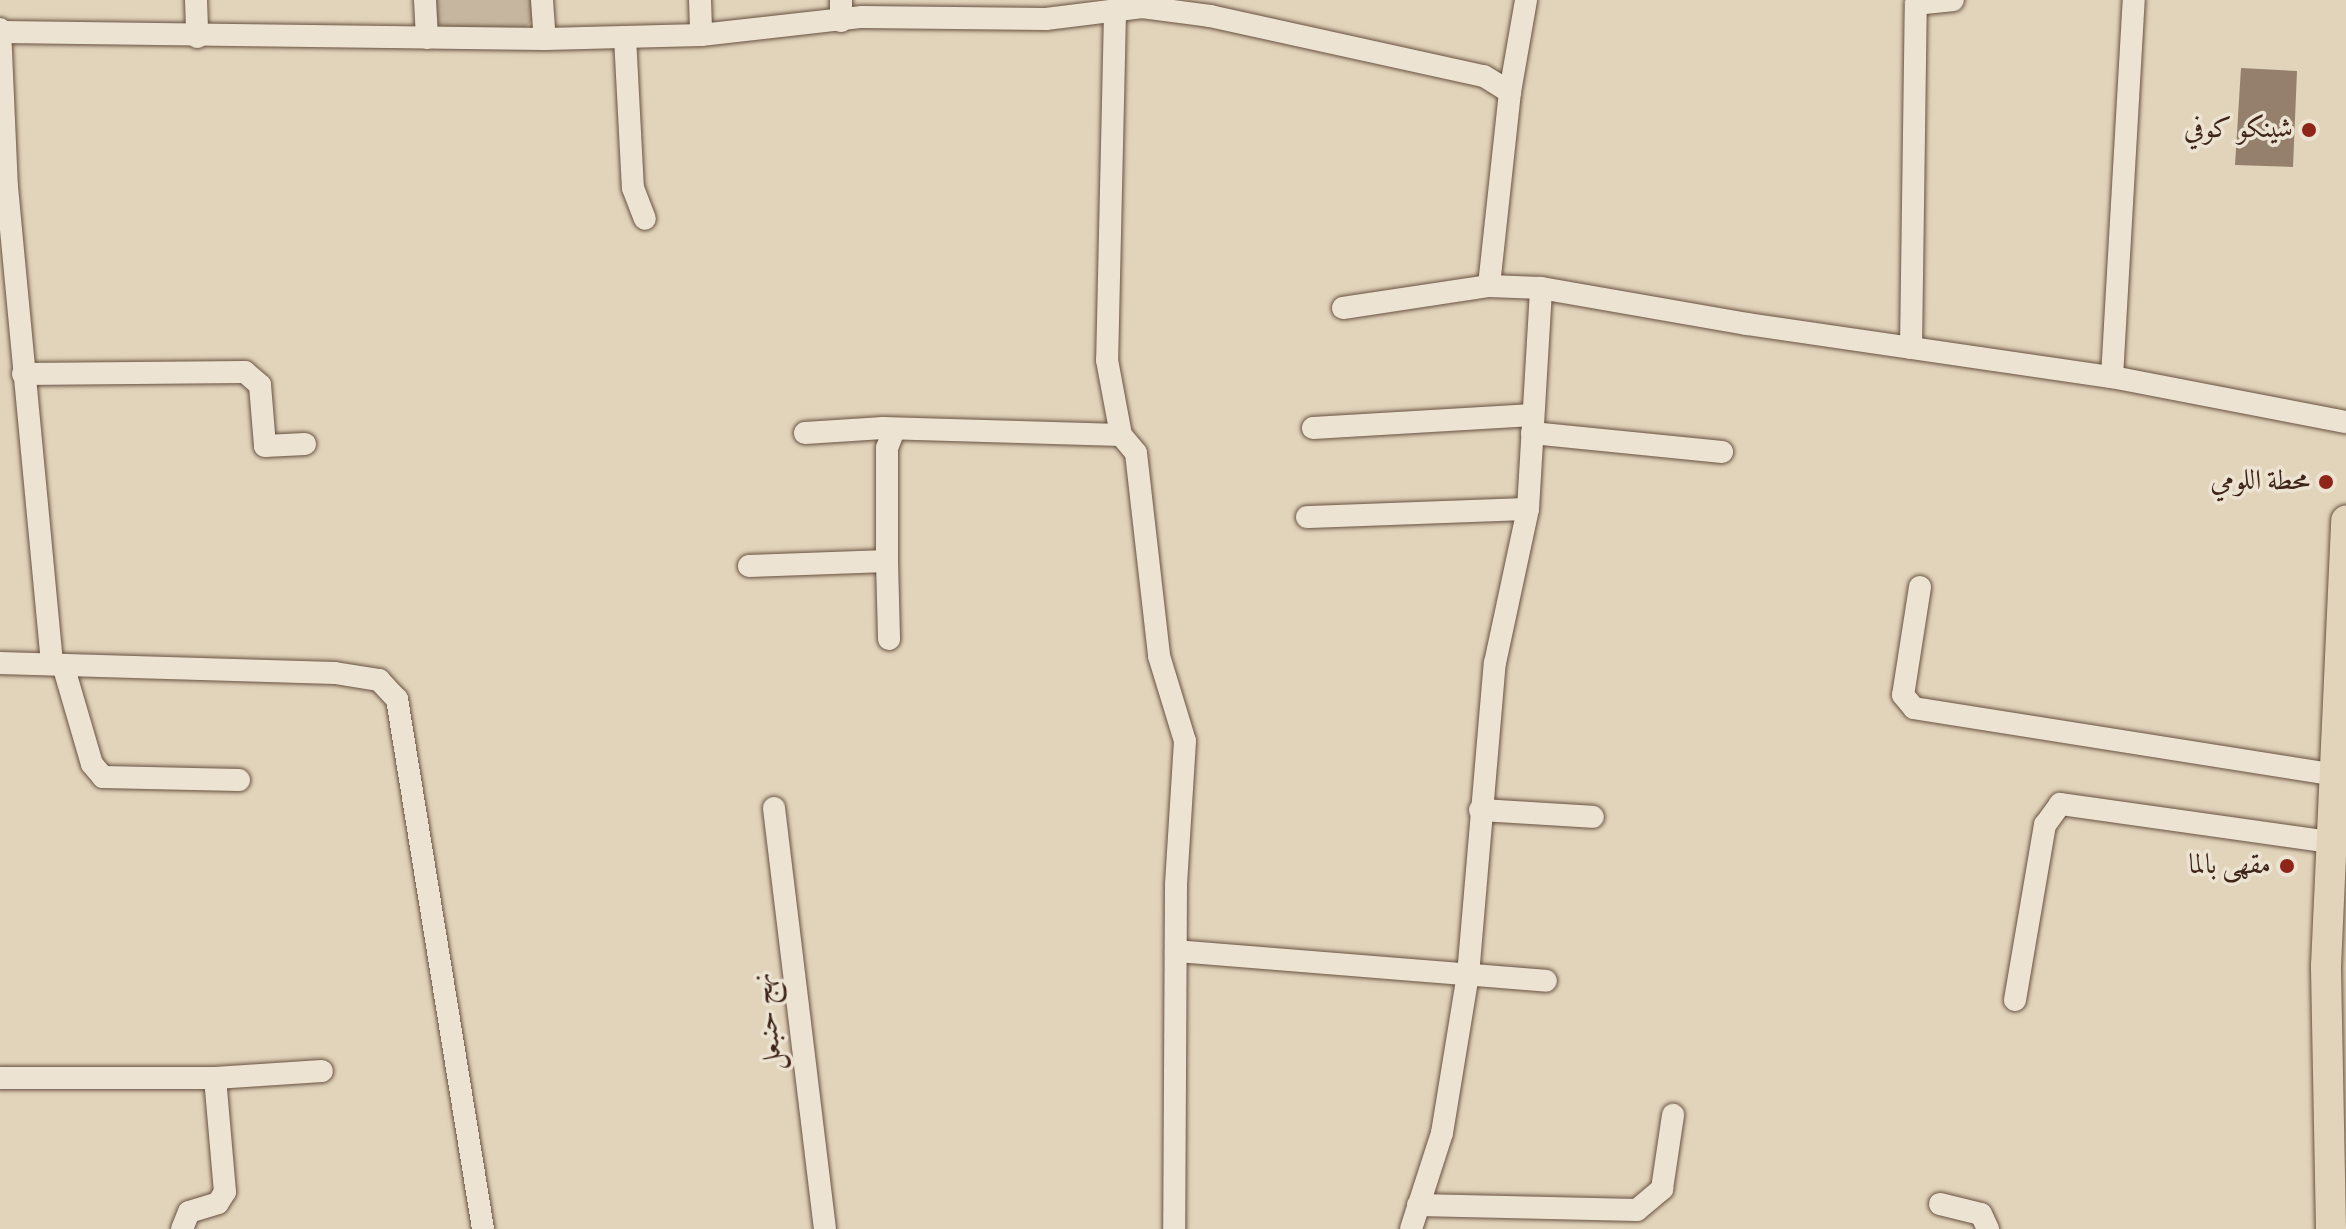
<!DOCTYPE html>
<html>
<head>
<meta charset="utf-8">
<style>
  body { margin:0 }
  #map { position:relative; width:2346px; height:1229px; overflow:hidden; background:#e2d4bb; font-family:Vollkorn,Amiri,serif }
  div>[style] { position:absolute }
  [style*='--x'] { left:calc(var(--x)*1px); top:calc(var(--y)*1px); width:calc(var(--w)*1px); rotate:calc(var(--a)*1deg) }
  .green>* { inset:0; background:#c6b69f }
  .building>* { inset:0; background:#94806c }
  .roads { filter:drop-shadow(0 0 2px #685140) drop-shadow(0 0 2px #685140) }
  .minor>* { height:22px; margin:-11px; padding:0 11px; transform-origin:11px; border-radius:11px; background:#ece3d3 }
  .major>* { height:30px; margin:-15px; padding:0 15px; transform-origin:15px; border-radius:15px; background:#e2d4bb }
  .dots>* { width:22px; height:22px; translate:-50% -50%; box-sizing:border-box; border:4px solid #ece3d3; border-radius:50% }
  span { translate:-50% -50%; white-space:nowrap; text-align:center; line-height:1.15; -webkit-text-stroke:7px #ece3d3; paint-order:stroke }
  .poi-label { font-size:28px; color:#3f2517 }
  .right { translate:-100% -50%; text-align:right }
  .street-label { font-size:28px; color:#3f2517 }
</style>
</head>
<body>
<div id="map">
  <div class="green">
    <i style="clip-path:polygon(432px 0,535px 0,537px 15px,526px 27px,444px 27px,433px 21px)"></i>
  </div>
  <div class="building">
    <i style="clip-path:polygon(2241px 68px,2297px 71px,2293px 167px,2235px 165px)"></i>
  </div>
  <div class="roads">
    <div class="minor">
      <i style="--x:196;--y:0;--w:37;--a:88"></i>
      <i style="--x:425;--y:0;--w:38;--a:87"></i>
      <i style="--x:542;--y:0;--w:39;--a:86"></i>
      <i style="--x:700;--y:0;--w:35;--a:88"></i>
      <i style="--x:1115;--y:13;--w:347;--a:91.3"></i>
      <i style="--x:1107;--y:360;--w:76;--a:79.4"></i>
      <i style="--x:1121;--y:435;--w:23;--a:50"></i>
      <i style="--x:1136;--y:453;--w:204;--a:83.5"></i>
      <i style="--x:1159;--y:656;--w:89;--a:73"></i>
      <i style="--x:1185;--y:741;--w:144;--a:93.6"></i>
      <i style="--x:1176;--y:885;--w:344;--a:90.3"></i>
      <i style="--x:841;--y:21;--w:21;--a:-90"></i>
      <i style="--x:0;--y:29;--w:158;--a:87.5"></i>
      <i style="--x:7;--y:187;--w:479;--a:84.6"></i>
      <i style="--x:3;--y:32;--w:542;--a:0.74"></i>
      <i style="--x:545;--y:39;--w:156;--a:-1.5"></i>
      <i style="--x:701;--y:35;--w:162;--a:-6.4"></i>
      <i style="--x:862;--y:17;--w:184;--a:0.6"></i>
      <i style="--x:1046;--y:19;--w:97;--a:-7.1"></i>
      <i style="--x:1142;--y:7;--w:69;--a:7.5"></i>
      <i style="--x:1210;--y:16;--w:280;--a:12.4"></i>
      <i style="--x:1484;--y:76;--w:31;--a:32"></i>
      <i style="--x:1510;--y:92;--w:195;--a:96.2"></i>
      <i style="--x:625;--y:37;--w:151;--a:87"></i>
      <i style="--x:633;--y:188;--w:33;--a:69"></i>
      <i style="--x:1510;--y:92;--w:93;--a:-80.1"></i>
      <i style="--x:1343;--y:308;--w:148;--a:-8.6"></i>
      <i style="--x:1489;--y:286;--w:52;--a:2.2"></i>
      <i style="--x:1911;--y:348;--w:344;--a:-89.2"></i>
      <i style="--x:1916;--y:4;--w:37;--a:-6"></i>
      <i style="--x:23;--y:374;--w:222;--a:-0.5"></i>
      <i style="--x:245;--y:372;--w:20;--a:41"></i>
      <i style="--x:260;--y:385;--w:61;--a:85.3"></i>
      <i style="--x:265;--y:446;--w:40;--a:-2.9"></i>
      <i style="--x:2112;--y:377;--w:378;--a:-86.7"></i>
      <i style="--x:1313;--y:428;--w:220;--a:-3.4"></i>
      <i style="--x:805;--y:433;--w:78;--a:-3.7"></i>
      <i style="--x:883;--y:428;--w:238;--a:1.7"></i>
      <i style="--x:1532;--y:433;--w:191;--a:5.7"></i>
      <i style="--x:1307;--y:517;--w:221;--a:-2.1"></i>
      <i style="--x:887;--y:561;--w:78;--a:88.5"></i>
      <i style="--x:749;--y:566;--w:138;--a:-2.1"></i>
      <i style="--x:887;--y:561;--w:113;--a:-90"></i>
      <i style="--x:887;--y:448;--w:19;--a:-69"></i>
      <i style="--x:1920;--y:587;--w:109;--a:98.9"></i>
      <i style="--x:1903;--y:695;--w:17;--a:50"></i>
      <i style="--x:1914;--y:708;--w:427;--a:9"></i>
      <i style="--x:0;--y:663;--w:335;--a:1.7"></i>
      <i style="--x:335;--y:673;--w:45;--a:9"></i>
      <i style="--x:379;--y:680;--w:26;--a:47"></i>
      <i style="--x:397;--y:699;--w:537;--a:80.78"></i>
      <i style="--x:63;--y:665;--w:103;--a:73.7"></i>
      <i style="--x:92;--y:764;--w:17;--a:50"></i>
      <i style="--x:103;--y:777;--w:136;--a:1.3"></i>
      <i style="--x:774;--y:808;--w:424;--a:83.1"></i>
      <i style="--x:1480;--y:810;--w:113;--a:3.5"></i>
      <i style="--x:1176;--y:951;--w:371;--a:4.6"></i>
      <i style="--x:2015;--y:1000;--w:178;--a:-80.3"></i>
      <i style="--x:2045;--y:825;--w:26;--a:-54"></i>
      <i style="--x:2060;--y:804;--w:275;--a:8"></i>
      <i style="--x:0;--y:1078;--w:215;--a:0"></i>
      <i style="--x:215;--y:1078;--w:107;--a:-3.7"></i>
      <i style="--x:1940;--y:1204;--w:42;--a:13.7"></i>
      <i style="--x:1981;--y:1214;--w:17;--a:65"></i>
      <i style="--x:1418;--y:1205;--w:219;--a:1.3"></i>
      <i style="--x:1637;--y:1210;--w:33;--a:-40"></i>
      <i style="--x:1662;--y:1189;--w:75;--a:-81.5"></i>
      <i style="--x:182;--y:1229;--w:18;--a:-68"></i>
      <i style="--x:189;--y:1212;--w:30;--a:-17"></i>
      <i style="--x:218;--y:1203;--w:13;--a:-58"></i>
      <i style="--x:225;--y:1192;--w:114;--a:-95"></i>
      <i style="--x:1411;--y:1229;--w:101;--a:-72.1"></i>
      <i style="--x:1442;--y:1133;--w:160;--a:-80.7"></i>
      <i style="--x:1468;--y:975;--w:313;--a:-85.1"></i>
      <i style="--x:1495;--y:663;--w:157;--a:-77.9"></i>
      <i style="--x:1528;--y:509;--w:221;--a:-86.6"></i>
      <i style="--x:1541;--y:288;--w:209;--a:9.9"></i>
      <i style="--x:1747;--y:324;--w:369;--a:8.3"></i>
      <i style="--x:2112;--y:377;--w:238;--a:10.9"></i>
    </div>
    <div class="major">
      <i style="--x:2331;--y:1229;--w:263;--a:-91.1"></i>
      <i style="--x:2326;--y:966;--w:446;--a:-87.4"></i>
    </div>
  </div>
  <div class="dots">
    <i style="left:2309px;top:130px;background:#8f2418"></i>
    <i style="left:2326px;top:482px;background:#8f2418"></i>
    <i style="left:2287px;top:866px;background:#8f2418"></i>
  </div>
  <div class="poi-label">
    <span class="right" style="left:2293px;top:130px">شينكو كوفي</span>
    <span class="right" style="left:2310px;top:482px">محطة اللومي</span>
    <span class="right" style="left:2271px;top:866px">مقهى بالما</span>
  </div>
  <div class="street-label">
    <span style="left:769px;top:1022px;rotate:-97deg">نهج حنبعل</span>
  </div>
</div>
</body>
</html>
